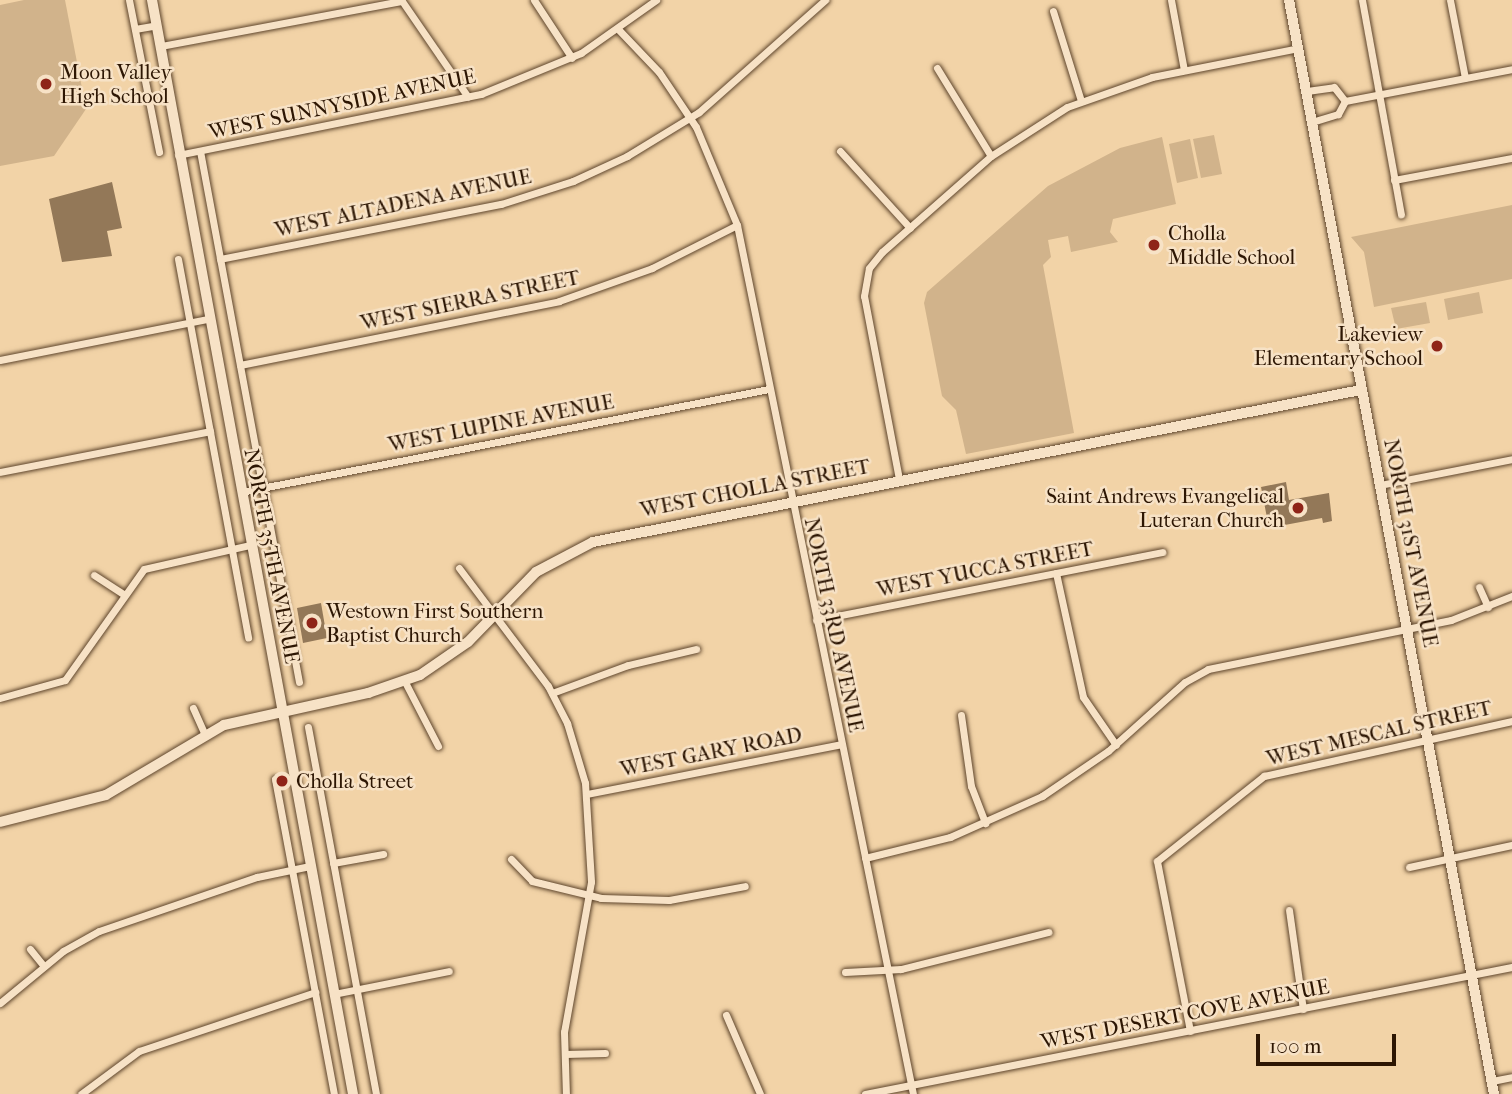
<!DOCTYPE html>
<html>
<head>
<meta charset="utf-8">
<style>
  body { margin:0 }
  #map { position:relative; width:1512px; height:1094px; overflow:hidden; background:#f2d3a7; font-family:"IM FELL French Canon",serif }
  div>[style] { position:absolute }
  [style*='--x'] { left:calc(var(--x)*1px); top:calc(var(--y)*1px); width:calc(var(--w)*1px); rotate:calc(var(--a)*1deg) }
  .green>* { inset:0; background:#d1b38b }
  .building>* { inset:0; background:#937858 }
  .roads { filter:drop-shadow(0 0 2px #5e452c) drop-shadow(0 0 2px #5e452c) }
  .street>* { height:7px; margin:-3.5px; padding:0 3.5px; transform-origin:3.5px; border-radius:3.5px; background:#f7e2c6 }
  .secondary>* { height:10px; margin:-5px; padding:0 5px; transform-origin:5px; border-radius:5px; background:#f7e2c6 }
  .dots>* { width:19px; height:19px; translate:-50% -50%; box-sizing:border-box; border:4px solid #f7e2c6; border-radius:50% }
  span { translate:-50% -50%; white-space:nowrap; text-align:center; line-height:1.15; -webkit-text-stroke:5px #f7e2c6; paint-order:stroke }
  .poi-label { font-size:21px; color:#2d1603 }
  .left { translate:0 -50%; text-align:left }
  .right { translate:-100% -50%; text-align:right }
  .street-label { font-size:21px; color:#2d1603 }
  .scale { position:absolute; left:1256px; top:1034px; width:140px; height:32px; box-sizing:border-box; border:4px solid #2d1603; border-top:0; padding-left:9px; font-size:21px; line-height:24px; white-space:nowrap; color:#2d1603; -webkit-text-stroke:5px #f7e2c6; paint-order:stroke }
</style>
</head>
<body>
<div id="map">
  <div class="green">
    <i style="clip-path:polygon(24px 0,65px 0,86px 109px,54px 156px,0 166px,0 5px)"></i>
    <i style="clip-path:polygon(1214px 135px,1222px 174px,1201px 178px,1193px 139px)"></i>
    <i style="clip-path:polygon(1162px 137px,1176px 204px,1113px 219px,1110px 232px,1118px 242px,1071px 252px,1068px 236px,1048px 240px,1051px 257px,1043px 265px,1074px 433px,966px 454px,956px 410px,942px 396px,924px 303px,927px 292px,1048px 186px,1120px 148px)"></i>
    <i style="clip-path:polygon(1190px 139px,1198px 178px,1177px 183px,1169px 144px)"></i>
    <i style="clip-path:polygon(1512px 205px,1512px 279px,1374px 307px,1364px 252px,1351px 237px)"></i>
    <i style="clip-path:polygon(1479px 292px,1483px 313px,1448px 320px,1444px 299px)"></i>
    <i style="clip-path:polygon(1426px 302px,1430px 323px,1396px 329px,1391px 308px)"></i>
  </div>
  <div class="building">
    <i style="clip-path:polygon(112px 182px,122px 228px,107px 231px,112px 256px,62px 262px,49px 199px)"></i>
    <i style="clip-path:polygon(1286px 482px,1289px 500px,1329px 493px,1332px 521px,1323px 523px,1322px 518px,1269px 528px,1261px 487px)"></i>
    <i style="clip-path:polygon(321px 603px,327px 638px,303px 643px,297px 608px)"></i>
  </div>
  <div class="roads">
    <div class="street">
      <i style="--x:129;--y:0;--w:155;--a:78.8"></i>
      <i style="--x:534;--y:0;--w:69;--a:56.8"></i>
      <i style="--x:1171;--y:0;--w:71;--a:79.5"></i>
      <i style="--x:1362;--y:0;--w:218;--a:79.7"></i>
      <i style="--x:1450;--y:0;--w:79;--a:79.1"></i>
      <i style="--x:1053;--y:11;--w:94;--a:72.7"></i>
      <i style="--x:135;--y:29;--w:22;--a:-10"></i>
      <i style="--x:618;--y:29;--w:59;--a:46.4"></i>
      <i style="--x:659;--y:72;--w:66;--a:56.1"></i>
      <i style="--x:696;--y:127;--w:106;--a:67.3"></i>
      <i style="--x:737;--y:225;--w:887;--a:78.55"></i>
      <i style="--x:161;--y:46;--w:245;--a:-10.6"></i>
      <i style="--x:402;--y:1;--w:116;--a:55.5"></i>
      <i style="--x:937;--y:68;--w:103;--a:58.5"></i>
      <i style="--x:1307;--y:91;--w:27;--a:-8"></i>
      <i style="--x:1334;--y:87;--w:18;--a:52"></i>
      <i style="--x:1345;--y:101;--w:15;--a:118"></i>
      <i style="--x:1338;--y:114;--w:27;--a:163"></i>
      <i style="--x:1345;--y:101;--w:170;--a:-10.8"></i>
      <i style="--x:200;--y:151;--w:540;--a:79.44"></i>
      <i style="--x:840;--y:151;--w:104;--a:47.7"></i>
      <i style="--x:178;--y:155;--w:309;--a:-11.4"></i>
      <i style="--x:481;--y:94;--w:108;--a:-22.3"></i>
      <i style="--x:581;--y:53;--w:92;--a:-35.2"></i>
      <i style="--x:1394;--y:180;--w:120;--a:-10.6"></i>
      <i style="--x:178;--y:259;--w:385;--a:79.5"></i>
      <i style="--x:220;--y:259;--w:286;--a:-11.1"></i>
      <i style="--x:501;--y:204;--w:76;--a:-17.7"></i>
      <i style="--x:573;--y:181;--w:60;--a:-24.8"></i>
      <i style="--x:627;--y:156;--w:84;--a:-31.4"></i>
      <i style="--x:699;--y:112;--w:169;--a:-41.6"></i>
      <i style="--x:0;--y:360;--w:212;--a:-11.2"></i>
      <i style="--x:240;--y:365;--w:325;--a:-11.3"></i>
      <i style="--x:559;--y:301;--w:99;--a:-19.5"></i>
      <i style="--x:652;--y:268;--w:95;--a:-26.8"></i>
      <i style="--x:0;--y:472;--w:214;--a:-11"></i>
      <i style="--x:899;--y:479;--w:186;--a:-100.8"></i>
      <i style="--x:864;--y:296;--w:28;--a:-80"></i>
      <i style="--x:869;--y:268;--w:21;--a:-51"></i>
      <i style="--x:882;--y:252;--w:145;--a:-41.4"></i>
      <i style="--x:991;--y:156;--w:90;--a:-32.8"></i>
      <i style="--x:1067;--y:107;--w:90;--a:-19.4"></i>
      <i style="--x:1152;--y:77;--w:149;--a:-11.2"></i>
      <i style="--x:1380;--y:485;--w:135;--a:-11.1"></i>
      <i style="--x:241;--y:492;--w:538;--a:-11.04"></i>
      <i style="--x:459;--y:568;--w:148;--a:53"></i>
      <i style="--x:548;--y:686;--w:42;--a:62.8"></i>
      <i style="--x:567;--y:723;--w:63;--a:73.3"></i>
      <i style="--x:585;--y:783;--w:99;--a:86.5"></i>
      <i style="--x:591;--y:882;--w:152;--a:100.2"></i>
      <i style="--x:564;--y:1032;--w:62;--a:88.2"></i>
      <i style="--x:1056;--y:573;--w:127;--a:77.7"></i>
      <i style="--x:1083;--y:697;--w:58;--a:55.5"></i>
      <i style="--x:94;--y:575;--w:35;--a:33"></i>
      <i style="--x:1479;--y:587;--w:22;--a:66"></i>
      <i style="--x:816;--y:620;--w:353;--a:-11.1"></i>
      <i style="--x:405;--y:682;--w:72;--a:62.7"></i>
      <i style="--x:552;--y:693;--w:81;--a:-20.2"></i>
      <i style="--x:628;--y:665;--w:70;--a:-13.2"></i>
      <i style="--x:0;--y:698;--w:67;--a:-15.5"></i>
      <i style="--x:65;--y:680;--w:136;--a:-54.6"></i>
      <i style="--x:144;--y:569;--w:109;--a:-12.8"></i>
      <i style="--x:193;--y:708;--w:27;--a:66"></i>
      <i style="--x:961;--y:715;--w:72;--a:82"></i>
      <i style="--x:971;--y:786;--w:40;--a:69"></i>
      <i style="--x:308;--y:727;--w:373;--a:79.5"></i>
      <i style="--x:275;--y:779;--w:320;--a:79.4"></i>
      <i style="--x:587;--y:794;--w:259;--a:-11.1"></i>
      <i style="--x:865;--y:858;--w:88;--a:-13.9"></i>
      <i style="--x:950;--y:837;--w:101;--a:-24"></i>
      <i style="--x:1042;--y:796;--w:80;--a:-34.3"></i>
      <i style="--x:1108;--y:751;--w:103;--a:-41.9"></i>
      <i style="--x:1185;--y:682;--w:26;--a:-29"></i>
      <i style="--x:1208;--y:669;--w:248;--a:-11.4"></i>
      <i style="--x:1451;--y:620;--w:66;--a:-21.5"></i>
      <i style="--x:511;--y:859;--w:30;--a:46"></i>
      <i style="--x:532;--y:881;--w:71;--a:13.8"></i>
      <i style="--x:601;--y:898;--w:68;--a:1.7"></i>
      <i style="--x:669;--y:900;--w:77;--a:-10.4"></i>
      <i style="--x:333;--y:863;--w:51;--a:-10.2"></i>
      <i style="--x:1409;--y:867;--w:105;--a:-12.1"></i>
      <i style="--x:1289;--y:910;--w:100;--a:82"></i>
      <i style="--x:30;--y:949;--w:22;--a:51"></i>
      <i style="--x:845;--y:972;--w:56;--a:-3.1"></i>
      <i style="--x:901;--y:969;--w:152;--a:-14.1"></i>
      <i style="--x:334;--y:994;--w:117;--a:-11.3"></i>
      <i style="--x:0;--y:1003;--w:82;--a:-39.5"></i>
      <i style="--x:63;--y:951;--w:41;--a:-29.1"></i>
      <i style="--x:99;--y:931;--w:167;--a:-18.9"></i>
      <i style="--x:257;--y:877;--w:54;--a:-11.7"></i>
      <i style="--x:726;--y:1015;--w:86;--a:66.7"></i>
      <i style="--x:1190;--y:1031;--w:173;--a:-101"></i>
      <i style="--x:1157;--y:861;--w:137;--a:-38.5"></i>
      <i style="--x:1264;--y:776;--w:254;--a:-12.5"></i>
      <i style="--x:565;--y:1054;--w:40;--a:-1.4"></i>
      <i style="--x:1492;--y:1081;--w:20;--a:-11"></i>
      <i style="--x:81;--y:1094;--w:72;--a:-36.6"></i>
      <i style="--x:139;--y:1051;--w:186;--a:-18.5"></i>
      <i style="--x:865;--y:1094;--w:659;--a:-11.11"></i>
    </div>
    <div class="secondary">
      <i style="--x:152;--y:0;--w:1112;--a:79.59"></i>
      <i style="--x:1289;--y:0;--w:1113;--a:79.39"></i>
      <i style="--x:0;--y:822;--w:109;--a:-14.3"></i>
      <i style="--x:106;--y:795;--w:137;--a:-30.7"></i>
      <i style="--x:224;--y:725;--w:148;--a:-12.5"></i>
      <i style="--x:368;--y:693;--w:55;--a:-19.1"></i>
      <i style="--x:420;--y:675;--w:58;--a:-34.5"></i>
      <i style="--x:468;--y:642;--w:98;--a:-45.8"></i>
      <i style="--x:536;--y:572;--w:64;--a:-27.8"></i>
      <i style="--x:593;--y:542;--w:783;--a:-11.2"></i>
    </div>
  </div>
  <div class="dots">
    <i style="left:46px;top:84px;background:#8f2418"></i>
    <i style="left:1154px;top:245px;background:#8f2418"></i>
    <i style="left:1437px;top:346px;background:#8f2418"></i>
    <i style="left:1298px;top:508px;background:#8f2418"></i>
    <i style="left:312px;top:623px;background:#8f2418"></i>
    <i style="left:282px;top:781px;background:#8f2418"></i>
  </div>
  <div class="poi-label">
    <span class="left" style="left:60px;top:84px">Moon Valley<br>High School</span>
    <span class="left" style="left:1168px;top:245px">Cholla<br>Middle School</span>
    <span class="right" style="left:1423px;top:346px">Lakeview<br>Elementary School</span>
    <span class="right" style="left:1284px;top:508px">Saint Andrews Evangelical<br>Luteran Church</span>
    <span class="left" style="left:326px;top:623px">Westown First Southern<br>Baptist Church</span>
    <span class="left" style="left:296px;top:781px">Cholla Street</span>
  </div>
  <div class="street-label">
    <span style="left:342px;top:104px;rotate:-12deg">WEST SUNNYSIDE AVENUE</span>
    <span style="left:403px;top:203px;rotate:-12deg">WEST ALTADENA AVENUE</span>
    <span style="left:470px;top:300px;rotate:-12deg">WEST SIERRA STREET</span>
    <span style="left:501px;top:423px;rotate:-11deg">WEST LUPINE AVENUE</span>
    <span style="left:755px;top:488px;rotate:-11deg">WEST CHOLLA STREET</span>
    <span style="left:1411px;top:543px;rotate:79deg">NORTH 31ST AVENUE</span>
    <span style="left:272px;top:556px;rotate:79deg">NORTH 35TH AVENUE</span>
    <span style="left:985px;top:569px;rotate:-11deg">WEST YUCCA STREET</span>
    <span style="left:834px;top:625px;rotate:78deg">NORTH 33RD AVENUE</span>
    <span style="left:1379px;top:733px;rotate:-13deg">WEST MESCAL STREET</span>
    <span style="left:711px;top:752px;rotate:-11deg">WEST GARY ROAD</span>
    <span style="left:1185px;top:1014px;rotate:-11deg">WEST DESERT COVE AVENUE</span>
  </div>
  <div class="scale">100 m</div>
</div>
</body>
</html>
